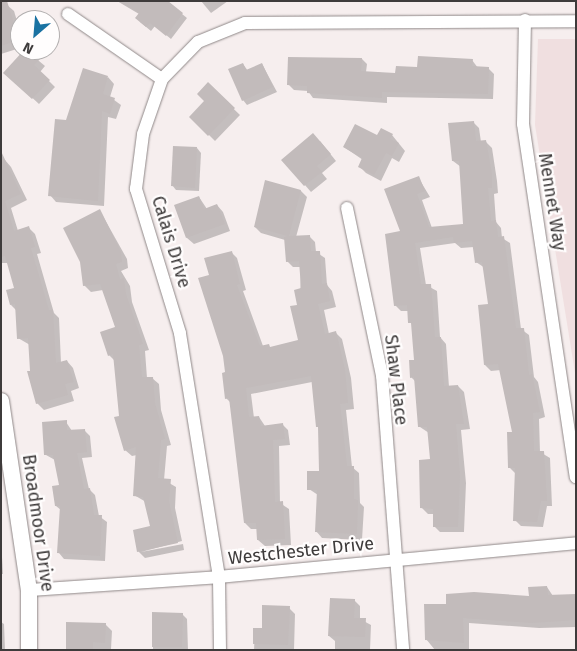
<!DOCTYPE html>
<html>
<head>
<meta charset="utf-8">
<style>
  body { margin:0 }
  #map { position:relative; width:577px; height:651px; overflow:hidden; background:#f6eeee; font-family:"Fira Sans",sans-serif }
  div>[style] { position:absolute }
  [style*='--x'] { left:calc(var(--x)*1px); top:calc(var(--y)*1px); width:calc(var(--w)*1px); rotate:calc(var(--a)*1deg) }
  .built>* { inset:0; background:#f0dfe0 }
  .shadow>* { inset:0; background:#0003 }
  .building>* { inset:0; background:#c2bbbb }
  .roads { filter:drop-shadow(0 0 1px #8f8888) drop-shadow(0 0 1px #8f8888) }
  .minor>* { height:12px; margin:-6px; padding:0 6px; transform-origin:6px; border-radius:6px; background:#fff }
  .tertiary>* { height:16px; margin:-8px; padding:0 8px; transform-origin:8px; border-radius:8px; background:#fff }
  span { translate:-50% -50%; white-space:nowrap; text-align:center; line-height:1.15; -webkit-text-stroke:4.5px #fffdfd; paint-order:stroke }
  .street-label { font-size:18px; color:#3e3b3b }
  .frame { position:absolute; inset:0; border:2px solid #3e3b3b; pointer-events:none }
  .north { position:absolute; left:10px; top:10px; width:50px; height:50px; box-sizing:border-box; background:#fffdfd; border:1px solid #b2afaf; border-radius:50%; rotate:207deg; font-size:14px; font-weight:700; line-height:20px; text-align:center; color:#3e3b3b }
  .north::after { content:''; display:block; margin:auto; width:18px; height:22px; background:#1a72a2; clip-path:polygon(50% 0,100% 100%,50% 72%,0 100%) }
</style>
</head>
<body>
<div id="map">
  <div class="built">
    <i style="clip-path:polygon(538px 39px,576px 39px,576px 379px,535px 125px)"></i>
  </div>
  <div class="shadow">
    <i style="clip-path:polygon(117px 1px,166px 1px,187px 18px,171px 39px,155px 26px,151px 31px,140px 22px,139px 14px)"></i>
    <i style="clip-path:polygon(201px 1px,228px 1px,211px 13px)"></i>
    <i style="clip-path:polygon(7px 5px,14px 11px,20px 31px,20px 48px,1px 54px,1px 6px)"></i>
    <i style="clip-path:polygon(26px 50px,45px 66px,40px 72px,55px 87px,39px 104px,12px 79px)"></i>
    <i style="clip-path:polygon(362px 59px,367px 64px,366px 72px,397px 74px,472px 60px,478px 68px,488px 68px,494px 74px,493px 99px,387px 97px,387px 103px,313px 98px,308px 91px,294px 90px,289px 85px)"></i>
    <i style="clip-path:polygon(243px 64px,248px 71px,262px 64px,277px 92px,247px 105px,243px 100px)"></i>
    <i style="clip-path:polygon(108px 77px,114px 84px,110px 97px,121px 105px,116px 119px,108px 117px,104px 206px,56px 202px,50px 195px,67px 122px)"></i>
    <i style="clip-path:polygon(208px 84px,240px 115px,215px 141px,191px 117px,206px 102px)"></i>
    <i style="clip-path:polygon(473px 122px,479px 128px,481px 142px,486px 142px,492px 148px,497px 181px,498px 193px,494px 194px,496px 222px,501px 228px,502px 238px,510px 243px,521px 329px,529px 335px,534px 377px,538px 382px,545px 417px,539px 419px,540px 452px,550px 458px,552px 506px,547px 506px,543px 527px,521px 526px,515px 520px,516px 474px,510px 468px,513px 433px,501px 370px,491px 371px,485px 365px,490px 305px,485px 268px,476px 262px,474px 247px,461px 248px,455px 243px,420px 248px,426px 285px,437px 291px,440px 337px,446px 344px,449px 387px,458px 386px,464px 392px,470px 429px,461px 430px,466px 483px,464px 532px,440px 532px,434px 526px,434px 514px,428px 514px,422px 508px,432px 460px,429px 433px,420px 427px,416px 382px,411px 377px,416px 361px,413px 326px,409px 311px,401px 311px,395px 305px,402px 232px,418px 177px,430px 197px,422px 200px,432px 228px,465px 225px,461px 167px,453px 161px)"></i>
    <i style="clip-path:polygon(392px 135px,405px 151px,399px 162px,392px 158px,381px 181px,366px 173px,359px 166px,363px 160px,344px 147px)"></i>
    <i style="clip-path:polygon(320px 141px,336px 161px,322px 173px,327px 179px,311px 192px,283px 160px)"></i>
    <i style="clip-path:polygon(197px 148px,201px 153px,199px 191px,176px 190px,172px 185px)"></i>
    <i style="clip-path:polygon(5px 160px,11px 167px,27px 200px,11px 208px,18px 231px,29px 228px,35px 234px,41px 253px,37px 254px,54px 313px,59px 318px,61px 363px,67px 361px,73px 368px,79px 388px,71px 391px,74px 401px,44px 410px,37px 403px,30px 345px,18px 338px,16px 310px,11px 305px,16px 288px,8px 263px,1px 263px,1px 162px)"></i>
    <i style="clip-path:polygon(266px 181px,301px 191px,307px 197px,296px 237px,309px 236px,315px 242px,316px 252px,325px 258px,327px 285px,332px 291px,336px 307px,324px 310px,329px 334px,335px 332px,342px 339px,351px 378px,354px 409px,346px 410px,352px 467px,359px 473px,360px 503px,364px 507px,362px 540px,322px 538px,316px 531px,318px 495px,309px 489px,320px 472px,320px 429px,312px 382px,251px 394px,254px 418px,259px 417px,265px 426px,282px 424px,288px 430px,290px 445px,279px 446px,280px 503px,289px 509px,291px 545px,265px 546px,258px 540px,258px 529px,251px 529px,245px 523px,231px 403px,226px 398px,227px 373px,211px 276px,231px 252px,237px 258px,246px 290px,243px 291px,263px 346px,271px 348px,299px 341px,301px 267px,293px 267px,287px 261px,285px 240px,261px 233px,255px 227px)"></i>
    <i style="clip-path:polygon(199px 197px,207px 209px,217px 205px,223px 212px,230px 231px,194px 244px,187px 238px,176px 206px)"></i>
    <i style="clip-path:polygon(100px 211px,127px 259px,128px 268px,121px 271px,130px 286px,132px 302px,149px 350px,145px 351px,147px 378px,152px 378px,159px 384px,161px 410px,171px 445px,167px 446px,164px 480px,176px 487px,175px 508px,182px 541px,141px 552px,183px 544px,184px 550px,145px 558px,138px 551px,151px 527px,146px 502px,134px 495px,137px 455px,132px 456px,125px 450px,115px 361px,109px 355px,116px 328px,103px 290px,91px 292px,84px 285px)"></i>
    <i style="clip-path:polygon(66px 422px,72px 431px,84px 430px,90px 436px,92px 457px,82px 458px,89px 489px,95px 495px,99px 516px,107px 522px,105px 561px,64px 559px,59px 553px,61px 510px,56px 506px,60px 486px,55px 460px,46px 455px)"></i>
    <i style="clip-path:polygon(1px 556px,2px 557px,3px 574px,1px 574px)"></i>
    <i style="clip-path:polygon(547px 587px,553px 596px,576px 595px,576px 627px,539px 628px,469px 623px,469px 650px,435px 650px,426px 639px,447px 605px,530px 597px)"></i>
    <i style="clip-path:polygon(354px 600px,360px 606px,360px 619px,371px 625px,370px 650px,335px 650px,335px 641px,329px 636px)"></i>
    <i style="clip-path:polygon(289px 608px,295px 614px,294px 650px,254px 650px,255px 629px,263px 629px)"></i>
    <i style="clip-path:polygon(153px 614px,182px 614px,187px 619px,188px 650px,153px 650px)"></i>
    <i style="clip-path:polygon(1px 622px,4px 624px,5px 650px,1px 650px)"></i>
    <i style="clip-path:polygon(105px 624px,112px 631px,111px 649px,67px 650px)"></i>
  </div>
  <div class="building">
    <i style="clip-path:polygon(1px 1px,7px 1px,19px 40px,1px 46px)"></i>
    <i style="clip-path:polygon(118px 1px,168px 1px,183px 13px,166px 36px,150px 23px,146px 27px,135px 18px,139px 13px)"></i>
    <i style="clip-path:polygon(24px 50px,30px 50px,40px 59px,34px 65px,50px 80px,32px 99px,3px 73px)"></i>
    <i style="clip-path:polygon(418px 56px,473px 59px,472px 66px,489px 67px,488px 94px,382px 92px,382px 98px,307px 93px,307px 86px,287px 85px,288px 57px,362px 58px,361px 71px,395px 73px,396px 66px,417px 67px)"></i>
    <i style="clip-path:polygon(243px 63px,246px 70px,262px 63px,273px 87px,242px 101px,228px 69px)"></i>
    <i style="clip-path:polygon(83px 68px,108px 76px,103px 94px,115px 98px,110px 114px,102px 111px,98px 201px,48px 196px,55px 119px,66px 120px)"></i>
    <i style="clip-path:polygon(208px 82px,235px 108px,208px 136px,189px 117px,204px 101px,197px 94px)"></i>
    <i style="clip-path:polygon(474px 121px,476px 141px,486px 140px,492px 174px,492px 188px,488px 188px,491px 221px,496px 220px,498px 237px,504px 236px,516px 328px,524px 328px,529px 375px,532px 374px,540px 412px,533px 413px,534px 451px,544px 451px,547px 501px,541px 501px,537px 522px,513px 521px,515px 468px,508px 468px,507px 432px,512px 432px,498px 364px,484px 365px,478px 305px,488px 304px,482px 262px,475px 263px,472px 241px,454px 243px,453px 237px,415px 243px,421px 284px,431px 284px,435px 337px,441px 337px,444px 386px,458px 385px,464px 424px,456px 424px,460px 476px,458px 527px,433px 527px,433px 509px,420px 508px,419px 460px,430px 459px,427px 427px,418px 427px,414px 377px,410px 378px,409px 360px,414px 360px,411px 323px,408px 323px,407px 305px,394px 306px,385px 234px,400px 231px,384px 189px,419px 176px,425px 191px,417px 194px,429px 227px,463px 224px,459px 161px,452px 161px,448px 123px)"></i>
    <i style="clip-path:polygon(355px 124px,377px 135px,381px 128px,393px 134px,390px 139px,399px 143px,392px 156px,386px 153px,374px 175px,358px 167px,362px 158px,343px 147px)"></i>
    <i style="clip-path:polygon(313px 133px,331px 154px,317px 166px,322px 172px,304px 186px,281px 160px)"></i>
    <i style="clip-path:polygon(173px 146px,197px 147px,195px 188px,171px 186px)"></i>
    <i style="clip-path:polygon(1px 151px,21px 194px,5px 201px,14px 231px,29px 226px,35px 247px,31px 248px,49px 310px,53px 310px,56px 363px,67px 360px,74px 382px,65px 384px,68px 395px,36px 404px,27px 371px,30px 371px,28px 338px,17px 339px,15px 304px,10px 305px,6px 290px,14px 288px,5px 256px,1px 257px)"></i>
    <i style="clip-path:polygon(265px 180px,301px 190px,289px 236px,310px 235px,311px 251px,320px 251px,322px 284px,327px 283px,330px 301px,318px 304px,325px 334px,336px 331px,345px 370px,348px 403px,340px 404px,347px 466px,354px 466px,354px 499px,358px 500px,357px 534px,315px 532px,317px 490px,307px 490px,307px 471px,319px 471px,318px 427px,316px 427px,311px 376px,246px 388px,249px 417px,259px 416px,261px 426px,283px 423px,285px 439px,273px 440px,275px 502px,283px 501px,285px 539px,257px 540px,256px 523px,244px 523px,229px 398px,225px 399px,222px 373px,225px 372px,223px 356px,198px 278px,209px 275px,204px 258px,232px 251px,240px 284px,237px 285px,260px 346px,269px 344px,270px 347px,298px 340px,290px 306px,297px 305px,294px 290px,301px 288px,299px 261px,286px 262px,284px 237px,288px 236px,254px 227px)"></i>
    <i style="clip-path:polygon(199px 196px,204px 209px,217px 204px,225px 224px,186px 238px,174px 205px)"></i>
    <i style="clip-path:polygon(100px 209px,121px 252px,122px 262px,116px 264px,120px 279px,124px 278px,126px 294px,143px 344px,139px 345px,142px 377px,153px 377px,155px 403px,165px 439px,161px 440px,158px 478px,171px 479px,169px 501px,178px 543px,137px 552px,133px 530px,150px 526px,143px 497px,133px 496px,136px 447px,124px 451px,114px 417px,119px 416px,113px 354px,108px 356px,100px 332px,115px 327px,100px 284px,83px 286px,80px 262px,63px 228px)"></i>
    <i style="clip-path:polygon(67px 420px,67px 430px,85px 429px,87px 452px,77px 453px,84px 489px,90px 488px,94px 515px,102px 515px,100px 556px,57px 553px,60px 506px,55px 506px,52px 486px,59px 485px,53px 455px,44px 455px,42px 422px)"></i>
    <i style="clip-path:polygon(547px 586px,548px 595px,576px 594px,576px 620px,532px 623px,463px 618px,464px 643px,425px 640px,424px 604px,446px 604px,446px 594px,474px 592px,529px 596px,528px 587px)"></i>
    <i style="clip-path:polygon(330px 598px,355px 599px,354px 618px,366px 618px,365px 637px,328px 636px)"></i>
    <i style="clip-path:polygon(262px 605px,290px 606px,288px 645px,253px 644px,253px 628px,262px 628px)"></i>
    <i style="clip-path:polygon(152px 612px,183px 613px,182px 647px,152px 647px)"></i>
    <i style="clip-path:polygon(66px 622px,106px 623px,105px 643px,93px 642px,93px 650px,66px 650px)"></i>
  </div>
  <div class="roads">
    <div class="minor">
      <i style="--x:68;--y:14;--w:114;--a:34.7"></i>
      <i style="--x:525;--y:20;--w:104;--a:91.1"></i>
      <i style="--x:523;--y:124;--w:357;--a:81.5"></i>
      <i style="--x:347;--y:208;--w:171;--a:78.2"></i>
      <i style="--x:382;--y:375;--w:276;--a:85.6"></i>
      <i style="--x:29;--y:590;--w:190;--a:-3.9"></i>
      <i style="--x:219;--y:577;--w:359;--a:-5.4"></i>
      <i style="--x:220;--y:650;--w:73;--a:-90.8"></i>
      <i style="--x:219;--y:577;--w:247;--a:-99.1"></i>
      <i style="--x:180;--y:333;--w:151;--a:-107"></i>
      <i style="--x:136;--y:189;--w:55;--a:-82.7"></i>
      <i style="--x:143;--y:134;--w:58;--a:-70.9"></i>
      <i style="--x:162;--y:79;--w:52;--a:-45.8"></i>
      <i style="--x:198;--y:42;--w:51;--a:-22"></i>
      <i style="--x:245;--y:23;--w:331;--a:-0.3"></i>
    </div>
    <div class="tertiary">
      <i style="--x:1;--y:401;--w:191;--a:81.6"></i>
      <i style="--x:29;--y:590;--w:60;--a:90"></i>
    </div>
  </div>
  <div class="street-label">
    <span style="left:552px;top:202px;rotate:81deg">Mennet Way</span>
    <span style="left:171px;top:242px;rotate:73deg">Calais Drive</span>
    <span style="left:396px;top:380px;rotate:83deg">Shaw Place</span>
    <span style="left:38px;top:523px;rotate:82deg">Broadmoor Drive</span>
    <span style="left:301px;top:551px;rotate:-6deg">Westchester Drive</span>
  </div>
  <div class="frame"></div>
  <div class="north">N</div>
</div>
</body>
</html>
